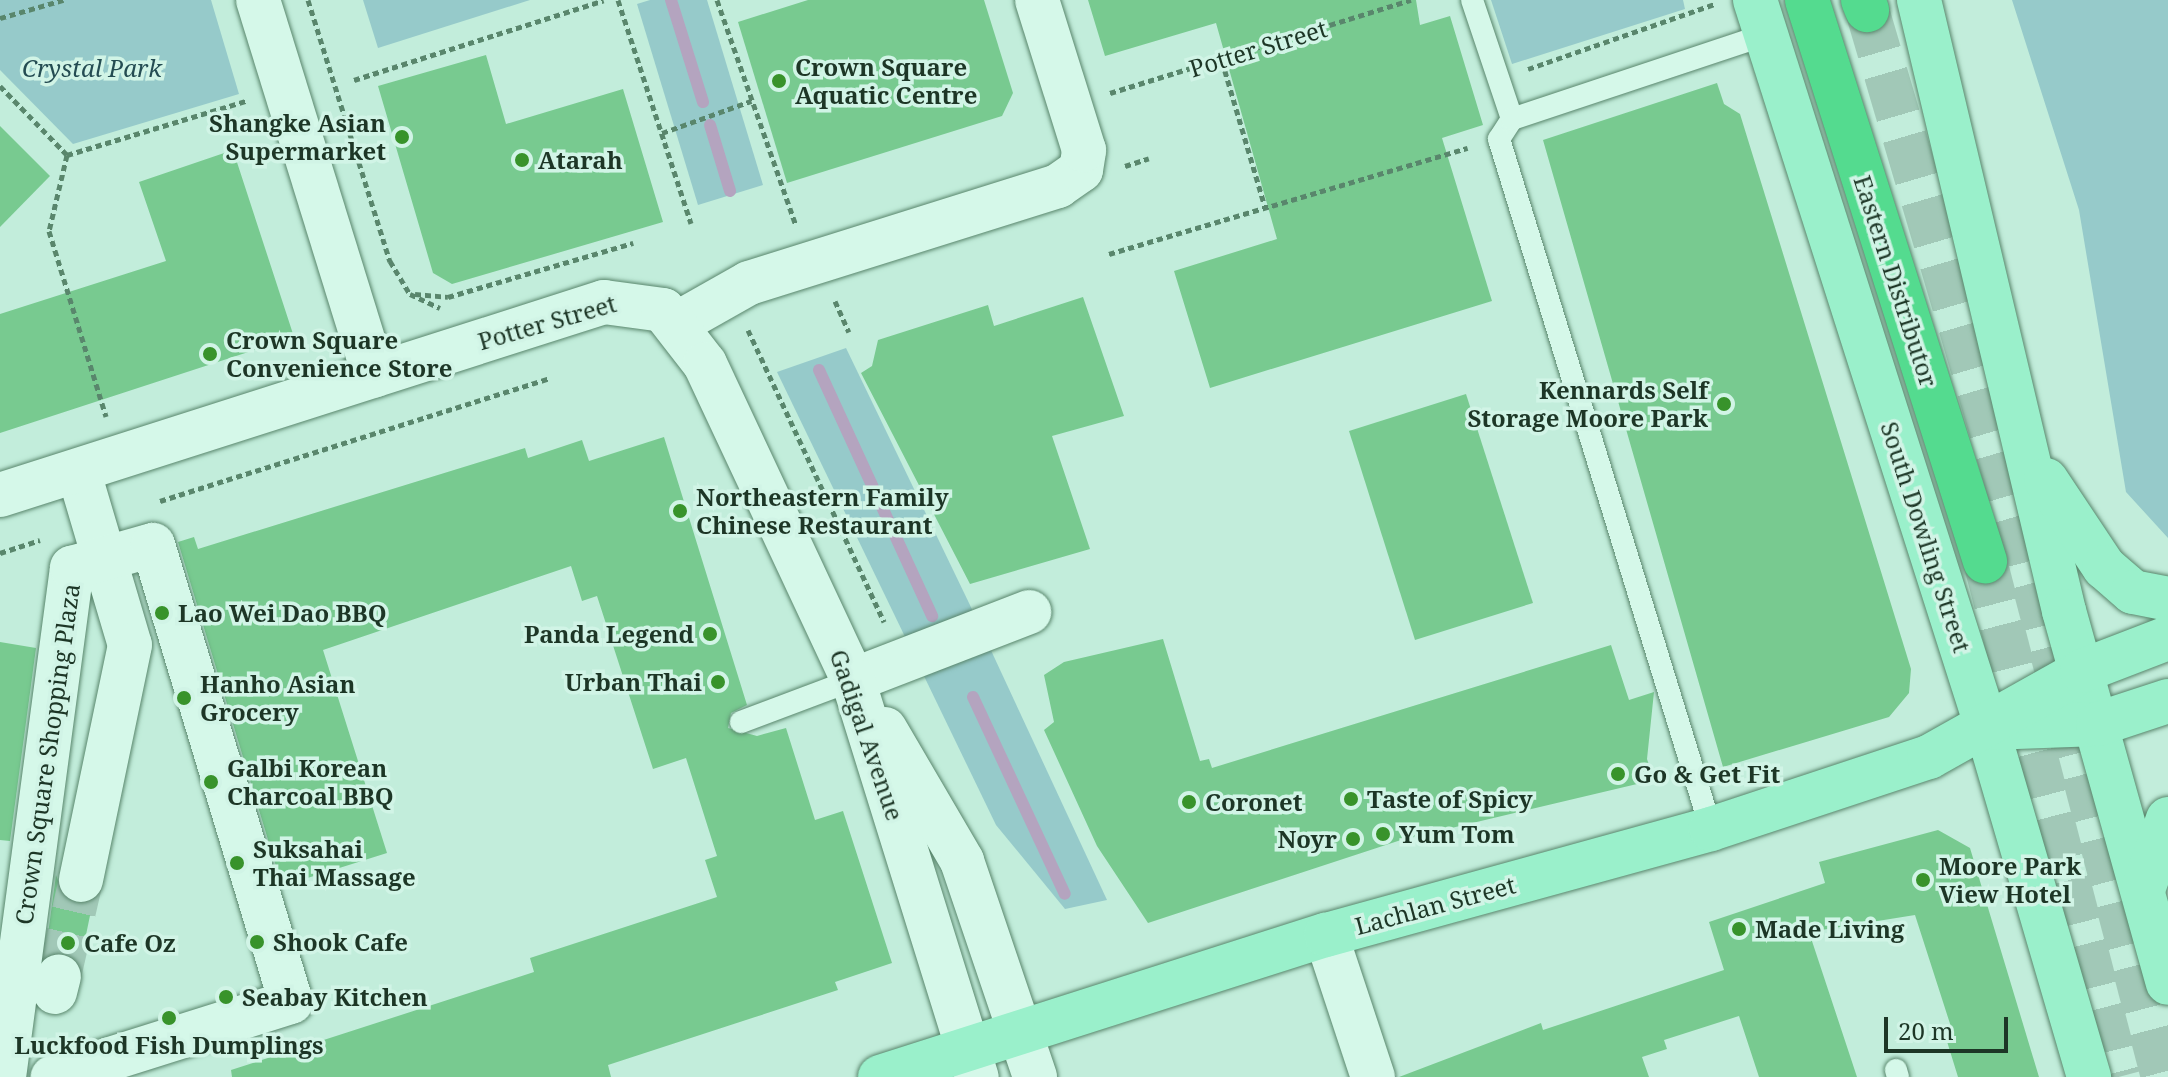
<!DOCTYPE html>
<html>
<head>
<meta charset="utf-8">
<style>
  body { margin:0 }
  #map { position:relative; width:2168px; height:1077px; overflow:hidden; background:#c2eddb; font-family:"Noto Serif",serif }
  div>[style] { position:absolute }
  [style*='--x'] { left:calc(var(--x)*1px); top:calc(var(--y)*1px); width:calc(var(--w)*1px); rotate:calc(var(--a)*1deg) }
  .green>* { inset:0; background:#96caca }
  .stream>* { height:12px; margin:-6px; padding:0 6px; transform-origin:6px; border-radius:6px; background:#b4a4bf }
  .building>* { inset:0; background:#78ca90 }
  .street-tunnel>* { height:44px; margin-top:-22px; transform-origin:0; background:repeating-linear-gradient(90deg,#a1c8b7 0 44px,transparent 0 66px) }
  .highway-tunnel>* { height:44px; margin-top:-22px; transform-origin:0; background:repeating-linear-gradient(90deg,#a1c8b7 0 44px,transparent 0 66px) }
  .path>* { height:5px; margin-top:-2.5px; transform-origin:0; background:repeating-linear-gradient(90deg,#59866c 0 6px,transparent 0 10px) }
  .roads { filter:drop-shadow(0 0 2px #59866c) drop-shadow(0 0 2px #59866c) }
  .lane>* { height:22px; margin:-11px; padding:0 11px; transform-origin:11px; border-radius:11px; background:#d5f8e9 }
  .street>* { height:44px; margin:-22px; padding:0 22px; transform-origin:22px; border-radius:22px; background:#d5f8e9 }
  .secondary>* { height:44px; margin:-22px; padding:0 22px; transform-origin:22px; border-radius:22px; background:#d5f8e9 }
  .primary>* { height:44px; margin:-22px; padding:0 22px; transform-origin:22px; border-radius:22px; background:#9af0cb }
  .highway>* { height:44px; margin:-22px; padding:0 22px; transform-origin:22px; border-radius:22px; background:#54db8f }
  .dots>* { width:22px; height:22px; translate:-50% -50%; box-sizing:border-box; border:4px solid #d1f4e6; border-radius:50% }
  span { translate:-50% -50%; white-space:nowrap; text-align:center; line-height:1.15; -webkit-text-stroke:7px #d1f4e6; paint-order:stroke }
  .street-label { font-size:24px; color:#1d3626 }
  .poi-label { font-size:24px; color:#1d3626; font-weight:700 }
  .left { translate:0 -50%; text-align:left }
  .right { translate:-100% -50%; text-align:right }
  .park-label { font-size:24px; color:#244c52; font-style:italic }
  .scale { position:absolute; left:1884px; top:1017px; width:124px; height:36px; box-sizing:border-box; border:4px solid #1d3626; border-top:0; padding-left:10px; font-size:24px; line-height:28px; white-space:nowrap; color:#1d3626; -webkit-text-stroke:6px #d1f4e6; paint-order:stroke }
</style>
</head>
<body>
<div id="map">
  <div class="green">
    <i style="clip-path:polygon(0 0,211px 0,239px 94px,73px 144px,0 70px)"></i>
    <i style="clip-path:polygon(363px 0,530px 0,378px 48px)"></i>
    <i style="clip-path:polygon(650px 0,707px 0,763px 185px,698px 205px,637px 4px)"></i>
    <i style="clip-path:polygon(1491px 0,1683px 0,1685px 9px,1512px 64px)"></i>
    <i style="clip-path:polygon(2012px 0,2168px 0,2168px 538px,2126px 492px,2079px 210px)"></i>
    <i style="clip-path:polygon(846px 348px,969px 603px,1107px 900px,1065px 909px,996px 825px,777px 372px)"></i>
  </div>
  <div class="stream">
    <i style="--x:671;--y:0;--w:107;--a:72.6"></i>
    <i style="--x:710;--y:125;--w:69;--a:73.1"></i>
    <i style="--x:819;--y:370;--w:271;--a:65.3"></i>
    <i style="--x:973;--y:697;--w:217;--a:65"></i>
  </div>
  <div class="building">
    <i style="clip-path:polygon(808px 0,984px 0,1013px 93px,1002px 116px,787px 183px,738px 22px)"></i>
    <i style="clip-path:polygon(1088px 0,1416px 0,1420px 25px,1450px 16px,1483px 125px,1442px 138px,1492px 301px,1210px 388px,1174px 271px,1277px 239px,1216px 23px,1105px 56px)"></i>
    <i style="clip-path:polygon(486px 55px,506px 124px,623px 89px,663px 222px,452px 284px,433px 273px,378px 86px)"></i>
    <i style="clip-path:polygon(1717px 83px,1724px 104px,1740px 114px,1911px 669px,1909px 693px,1889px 717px,1723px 767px,1543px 140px)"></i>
    <i style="clip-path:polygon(0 126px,50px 176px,0 227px)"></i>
    <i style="clip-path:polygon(233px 150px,294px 337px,0 433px,0 314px,166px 261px,139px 182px)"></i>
    <i style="clip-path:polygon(1083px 297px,1124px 416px,1052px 436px,1090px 549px,970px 584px,861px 373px,872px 366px,878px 340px,988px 305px,994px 326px)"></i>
    <i style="clip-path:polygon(1466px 394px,1533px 603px,1415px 640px,1349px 431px)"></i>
    <i style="clip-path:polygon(664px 437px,747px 705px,731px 713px,728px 728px,757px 736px,786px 728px,815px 820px,843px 811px,892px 963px,835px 982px,838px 990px,608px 1065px,611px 1077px,232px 1077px,231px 1070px,534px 972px,530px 958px,717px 897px,705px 860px,717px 856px,686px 758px,653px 769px,597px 596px,582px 601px,571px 566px,323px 650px,387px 853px,282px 886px,178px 542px,194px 537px,198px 549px,525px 448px,528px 458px,582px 440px,589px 461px)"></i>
    <i style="clip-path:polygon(1163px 639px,1200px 761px,1209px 759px,1212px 768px,1611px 645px,1629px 700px,1654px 692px,1647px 759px,1654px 780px,1401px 840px,1148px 923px,1097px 846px,1044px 730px,1054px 722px,1044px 675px,1064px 662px)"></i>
    <i style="clip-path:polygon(0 642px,36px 648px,10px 841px,0 840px)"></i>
    <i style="clip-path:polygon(1938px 830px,1970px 848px,2039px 1077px,1958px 1077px,1945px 1035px,1953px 1033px,1915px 915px,1809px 932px,1857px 1077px,1759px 1077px,1739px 1016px,1664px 1040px,1667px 1049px,1642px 1057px,1649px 1077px,1399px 1077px,1541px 1023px,1543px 1030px,1724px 970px,1709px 922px,1825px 883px,1819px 862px)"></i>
    <i style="clip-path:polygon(56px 875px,65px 899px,93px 901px,80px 964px,64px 952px,45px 956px)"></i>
  </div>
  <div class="street-tunnel">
    <i style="--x:59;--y:976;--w:98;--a:-77.1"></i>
  </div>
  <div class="highway-tunnel">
    <i style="--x:1867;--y:10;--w:531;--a:73.58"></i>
    <i style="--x:2017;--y:519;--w:577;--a:75.34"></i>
    <i style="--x:1985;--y:561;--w:533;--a:75.44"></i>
  </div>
  <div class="path">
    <i style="--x:308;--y:0;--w:274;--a:72.6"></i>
    <i style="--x:390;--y:261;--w:39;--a:59"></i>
    <i style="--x:618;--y:0;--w:235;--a:71.9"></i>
    <i style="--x:717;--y:0;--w:238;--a:70.7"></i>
    <i style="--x:0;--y:18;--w:66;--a:-15.9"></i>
    <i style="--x:1222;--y:61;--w:152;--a:73.6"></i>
    <i style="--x:1528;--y:69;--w:198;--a:-19.2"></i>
    <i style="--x:354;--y:80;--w:262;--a:-17.7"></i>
    <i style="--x:0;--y:86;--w:96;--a:45.8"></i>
    <i style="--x:67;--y:155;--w:78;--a:103.3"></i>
    <i style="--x:49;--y:231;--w:194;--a:72.9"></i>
    <i style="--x:1110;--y:93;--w:315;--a:-17.2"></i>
    <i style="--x:662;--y:133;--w:95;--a:-19.8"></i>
    <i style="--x:67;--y:155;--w:187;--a:-16.8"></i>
    <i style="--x:1125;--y:166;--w:25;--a:-18"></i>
    <i style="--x:1109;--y:254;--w:374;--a:-16.5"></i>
    <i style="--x:410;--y:294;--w:33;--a:25"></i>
    <i style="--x:415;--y:294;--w:33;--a:5"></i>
    <i style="--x:448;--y:297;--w:193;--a:-16.3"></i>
    <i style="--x:835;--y:301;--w:34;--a:66"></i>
    <i style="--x:748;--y:330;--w:322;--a:65"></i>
    <i style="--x:160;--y:501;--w:407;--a:-17.5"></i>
    <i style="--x:0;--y:553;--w:42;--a:-18"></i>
  </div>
  <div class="roads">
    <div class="lane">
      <i style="--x:1472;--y:0;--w:126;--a:71.4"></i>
      <i style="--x:1512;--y:119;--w:24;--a:123"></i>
      <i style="--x:1499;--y:139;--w:722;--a:72.92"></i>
      <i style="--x:1512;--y:119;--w:267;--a:-18.4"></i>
      <i style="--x:741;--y:722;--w:120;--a:-20.6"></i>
      <i style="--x:1896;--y:1070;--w:7;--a:74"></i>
    </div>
    <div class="street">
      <i style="--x:258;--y:0;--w:393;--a:72.8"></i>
      <i style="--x:678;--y:323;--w:81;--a:-29.4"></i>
      <i style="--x:749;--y:283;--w:324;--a:-17.4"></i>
      <i style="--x:1058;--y:186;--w:28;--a:-35"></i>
      <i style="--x:1081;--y:170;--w:20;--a:-81"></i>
      <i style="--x:1084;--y:150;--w:157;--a:-107.4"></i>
      <i style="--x:79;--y:473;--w:179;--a:73.5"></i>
      <i style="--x:130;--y:645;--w:240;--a:101.8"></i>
      <i style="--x:853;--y:680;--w:189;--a:-21.1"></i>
      <i style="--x:1326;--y:935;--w:150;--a:71.7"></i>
      <i style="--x:55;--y:992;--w:16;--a:-76"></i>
      <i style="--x:4;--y:1077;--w:514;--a:-82.39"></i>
      <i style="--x:72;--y:568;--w:84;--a:-15.9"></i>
      <i style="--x:153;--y:545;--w:477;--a:73.2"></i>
      <i style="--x:291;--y:1002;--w:250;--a:162.5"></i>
    </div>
    <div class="secondary">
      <i style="--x:0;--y:495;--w:634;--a:-17.72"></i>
      <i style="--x:604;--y:302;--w:60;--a:7.7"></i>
      <i style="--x:663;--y:310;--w:68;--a:52.1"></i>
      <i style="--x:705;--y:364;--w:349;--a:64.9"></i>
      <i style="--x:853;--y:680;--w:416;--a:72.7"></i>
      <i style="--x:885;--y:729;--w:153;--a:59.7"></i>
      <i style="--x:962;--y:861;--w:228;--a:71.3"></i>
    </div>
    <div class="primary">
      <i style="--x:1755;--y:0;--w:764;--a:72.32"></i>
      <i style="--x:1987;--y:728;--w:364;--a:73.7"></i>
      <i style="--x:1919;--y:0;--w:628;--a:76.65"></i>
      <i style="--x:2064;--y:611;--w:386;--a:74.4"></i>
      <i style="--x:2046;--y:480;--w:105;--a:56.3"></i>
      <i style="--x:2104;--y:567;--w:38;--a:41"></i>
      <i style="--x:2133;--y:592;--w:36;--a:11"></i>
      <i style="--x:1989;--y:728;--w:109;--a:-2.1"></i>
      <i style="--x:2098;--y:724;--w:74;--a:-18.2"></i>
      <i style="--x:2144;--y:887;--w:72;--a:-70.6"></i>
      <i style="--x:880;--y:1077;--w:468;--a:-17.7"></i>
      <i style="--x:1326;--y:935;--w:399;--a:-15.4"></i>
      <i style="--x:1711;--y:829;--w:230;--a:-18.3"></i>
      <i style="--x:1929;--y:757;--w:176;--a:-29.3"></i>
      <i style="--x:2082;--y:671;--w:92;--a:-21"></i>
    </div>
    <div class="highway">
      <i style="--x:1807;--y:0;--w:589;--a:72.4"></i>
      <i style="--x:1863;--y:0;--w:11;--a:68"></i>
    </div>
  </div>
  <div class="dots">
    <i style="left:779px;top:81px;background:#38932b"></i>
    <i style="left:402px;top:137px;background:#38932b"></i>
    <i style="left:522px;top:160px;background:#38932b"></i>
    <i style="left:210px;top:354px;background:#38932b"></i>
    <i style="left:1724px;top:404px;background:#38932b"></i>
    <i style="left:680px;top:511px;background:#38932b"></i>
    <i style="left:162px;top:613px;background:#38932b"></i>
    <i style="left:710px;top:634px;background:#38932b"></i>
    <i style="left:718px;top:682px;background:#38932b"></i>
    <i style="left:184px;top:698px;background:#38932b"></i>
    <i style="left:1618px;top:774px;background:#38932b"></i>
    <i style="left:211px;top:782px;background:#38932b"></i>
    <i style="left:1351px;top:799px;background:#38932b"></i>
    <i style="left:1189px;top:802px;background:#38932b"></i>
    <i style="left:1383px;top:834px;background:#38932b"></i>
    <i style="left:1353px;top:839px;background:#38932b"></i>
    <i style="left:237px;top:863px;background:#38932b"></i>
    <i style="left:1923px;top:880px;background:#38932b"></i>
    <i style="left:1739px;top:929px;background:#38932b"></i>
    <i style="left:257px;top:942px;background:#38932b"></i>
    <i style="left:68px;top:943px;background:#38932b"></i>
    <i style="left:226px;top:997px;background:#38932b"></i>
    <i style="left:169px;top:1018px;background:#38932b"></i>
  </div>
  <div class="street-label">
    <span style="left:1258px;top:48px;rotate:-17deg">Potter Street</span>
    <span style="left:1896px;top:281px;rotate:72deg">Eastern Distributor</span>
    <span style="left:547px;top:322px;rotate:-16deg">Potter Street</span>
    <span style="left:1926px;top:537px;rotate:72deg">South Dowling Street</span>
    <span style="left:867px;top:735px;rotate:71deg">Gadigal Avenue</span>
    <span style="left:47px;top:754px;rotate:-82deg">Crown Square Shopping Plaza</span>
    <span style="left:1435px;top:905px;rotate:-15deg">Lachlan Street</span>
  </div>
  <div class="poi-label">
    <span class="left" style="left:795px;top:81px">Crown Square<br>Aquatic Centre</span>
    <span class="right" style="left:386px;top:137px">Shangke Asian<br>Supermarket</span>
    <span class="left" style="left:538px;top:160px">Atarah</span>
    <span class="left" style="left:226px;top:354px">Crown Square<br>Convenience Store</span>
    <span class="right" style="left:1708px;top:404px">Kennards Self<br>Storage Moore Park</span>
    <span class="left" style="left:696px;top:511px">Northeastern Family<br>Chinese Restaurant</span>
    <span class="left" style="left:178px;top:613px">Lao Wei Dao BBQ</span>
    <span class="right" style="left:694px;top:634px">Panda Legend</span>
    <span class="right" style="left:702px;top:682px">Urban Thai</span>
    <span class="left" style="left:200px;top:698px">Hanho Asian<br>Grocery</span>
    <span class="left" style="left:227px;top:782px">Galbi Korean<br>Charcoal BBQ</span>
    <span class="left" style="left:1634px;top:774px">Go &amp; Get Fit</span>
    <span class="left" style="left:1367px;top:799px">Taste of Spicy</span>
    <span class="left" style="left:1205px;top:802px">Coronet</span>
    <span class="left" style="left:1399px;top:834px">Yum Tom</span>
    <span class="right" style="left:1337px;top:839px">Noyr</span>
    <span class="left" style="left:253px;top:863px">Suksahai<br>Thai Massage</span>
    <span class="left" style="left:1939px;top:880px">Moore Park<br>View Hotel</span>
    <span class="left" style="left:1755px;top:929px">Made Living</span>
    <span class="left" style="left:273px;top:942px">Shook Cafe</span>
    <span class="left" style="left:84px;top:943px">Cafe Oz</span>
    <span class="left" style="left:242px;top:997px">Seabay Kitchen</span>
    <span style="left:169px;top:1045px">Luckfood Fish Dumplings</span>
  </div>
  <div class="park-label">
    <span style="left:92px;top:68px">Crystal Park</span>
  </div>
  <div class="scale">20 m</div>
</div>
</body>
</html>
